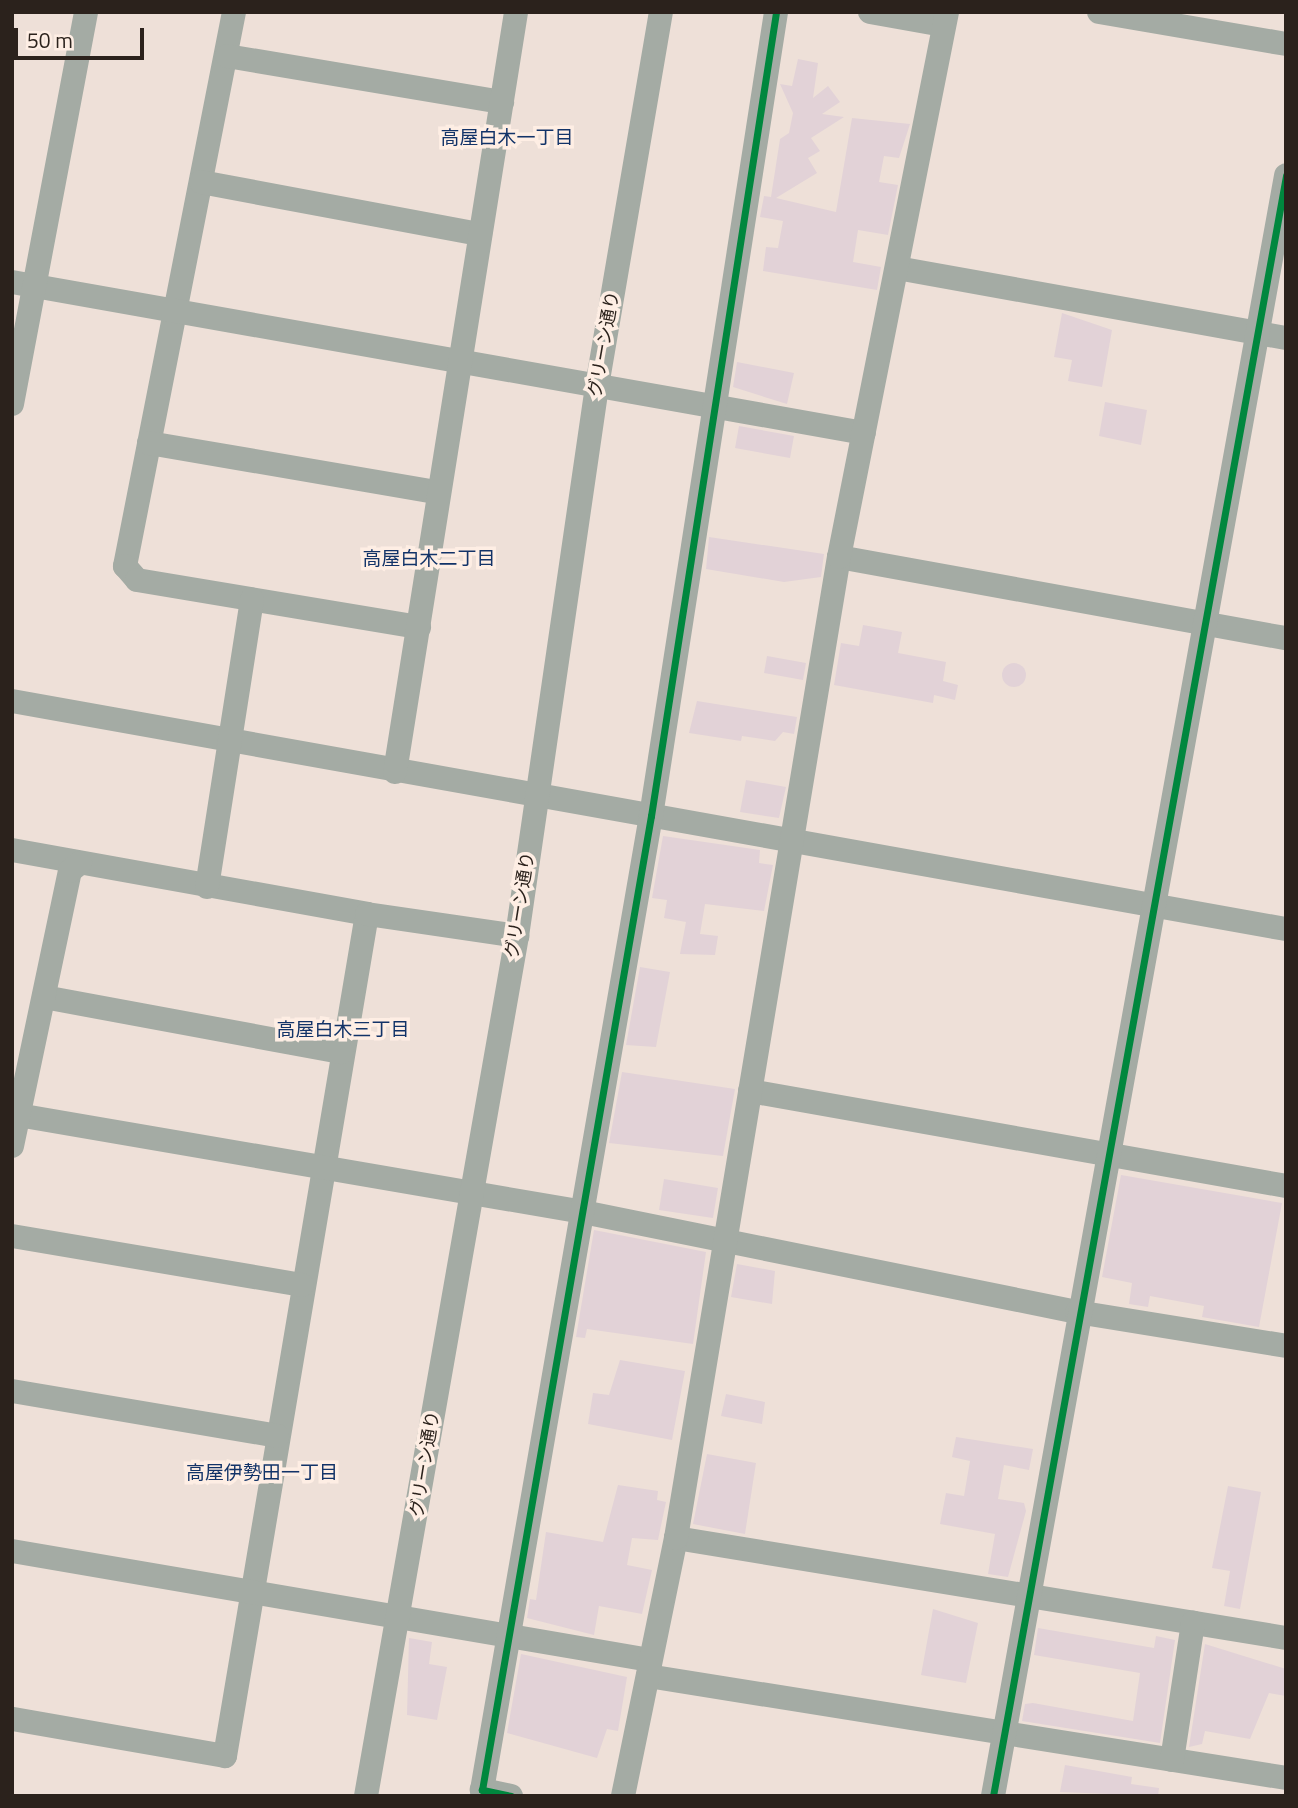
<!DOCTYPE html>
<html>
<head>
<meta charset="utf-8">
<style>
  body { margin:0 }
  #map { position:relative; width:1298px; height:1808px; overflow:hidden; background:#eee0d8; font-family:"Titillium Web","Noto Sans JP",sans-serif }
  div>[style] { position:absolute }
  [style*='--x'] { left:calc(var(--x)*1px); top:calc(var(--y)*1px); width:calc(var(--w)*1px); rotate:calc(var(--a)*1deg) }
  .building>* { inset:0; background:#e2d2d7 }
  .round { border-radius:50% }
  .minor>* { height:24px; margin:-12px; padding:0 12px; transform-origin:12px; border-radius:12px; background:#a4aba4 }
  .cycleway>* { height:7px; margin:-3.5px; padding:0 3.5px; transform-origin:3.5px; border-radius:3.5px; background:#00873e }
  span { translate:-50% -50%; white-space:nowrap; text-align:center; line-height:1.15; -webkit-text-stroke:7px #feeee4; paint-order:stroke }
  .street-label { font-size:18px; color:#2b221c }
  .neighbourhood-label { font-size:19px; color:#123368 }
  .frame { position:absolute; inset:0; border:14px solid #2b221c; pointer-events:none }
  .scale { position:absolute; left:14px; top:28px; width:130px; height:32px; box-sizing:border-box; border:4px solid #2b221c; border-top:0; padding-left:9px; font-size:21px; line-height:24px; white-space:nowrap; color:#2b221c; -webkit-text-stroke:5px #feeee4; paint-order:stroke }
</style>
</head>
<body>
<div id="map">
  <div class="building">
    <i style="clip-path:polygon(798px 59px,818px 63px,813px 98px,828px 86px,840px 102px,822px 114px,844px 117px,811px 138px,820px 151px,808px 158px,817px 173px,776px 198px,836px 212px,852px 118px,910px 124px,899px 158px,884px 156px,879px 182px,898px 185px,888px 235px,858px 230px,853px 262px,881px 267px,877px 290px,763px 271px,766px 247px,778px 248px,783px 221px,760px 217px,764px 196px,771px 197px,780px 139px,789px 133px,793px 113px,780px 84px,792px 86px)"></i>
    <i style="clip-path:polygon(1062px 313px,1112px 330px,1102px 387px,1068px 381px,1072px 360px,1054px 357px)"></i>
    <i style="clip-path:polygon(737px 362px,794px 373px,787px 404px,733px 387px)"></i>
    <i style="clip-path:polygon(1105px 402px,1147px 410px,1141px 445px,1099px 436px)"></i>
    <i style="clip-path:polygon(739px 426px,794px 436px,790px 458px,735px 448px)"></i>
    <i style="clip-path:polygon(709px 537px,824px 554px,821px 577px,784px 582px,706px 569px)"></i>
    <i style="clip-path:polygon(863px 625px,902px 632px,898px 653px,946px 662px,943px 681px,958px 685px,955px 700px,934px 695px,933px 703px,834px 685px,841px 643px,859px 646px)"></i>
    <i style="clip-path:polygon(767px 656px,806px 663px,803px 680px,764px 673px)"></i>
    <i class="round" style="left:1002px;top:663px;width:24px;height:24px"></i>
    <i style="clip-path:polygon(697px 701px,797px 717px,794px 734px,783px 732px,775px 741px,742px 736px,741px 741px,689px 733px)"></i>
    <i style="clip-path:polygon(746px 780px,786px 787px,779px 818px,740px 812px)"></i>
    <i style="clip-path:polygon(663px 836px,760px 850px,759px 863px,773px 865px,764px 911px,705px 904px,700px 934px,718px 936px,715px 955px,680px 954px,686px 922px,664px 918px,667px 900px,652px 898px)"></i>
    <i style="clip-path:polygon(640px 967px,670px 972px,656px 1047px,626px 1045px)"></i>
    <i style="clip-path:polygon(622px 1072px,735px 1089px,723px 1156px,609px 1143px)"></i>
    <i style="clip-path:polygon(1121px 1175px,1282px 1203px,1259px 1327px,1202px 1317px,1204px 1306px,1150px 1296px,1148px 1307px,1129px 1304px,1132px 1283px,1102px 1277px)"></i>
    <i style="clip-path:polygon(664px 1179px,718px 1188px,713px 1218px,659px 1210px)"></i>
    <i style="clip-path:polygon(594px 1230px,706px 1252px,693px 1344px,587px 1329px,585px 1338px,576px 1337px)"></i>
    <i style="clip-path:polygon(737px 1264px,775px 1271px,772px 1304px,731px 1297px)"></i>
    <i style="clip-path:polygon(620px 1360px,685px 1371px,672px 1440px,588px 1424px,593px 1393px,609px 1395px)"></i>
    <i style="clip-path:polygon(726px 1394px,765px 1402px,762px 1424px,721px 1416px)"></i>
    <i style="clip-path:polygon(956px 1437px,1033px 1449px,1029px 1470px,1004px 1465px,998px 1499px,1024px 1503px,1026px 1511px,1008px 1577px,988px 1574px,995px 1534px,940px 1524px,946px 1493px,964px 1496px,970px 1461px,952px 1457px)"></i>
    <i style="clip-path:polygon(707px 1454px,756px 1463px,745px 1534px,693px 1524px)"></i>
    <i style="clip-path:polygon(618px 1485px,658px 1491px,657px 1500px,666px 1502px,658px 1540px,632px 1538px,627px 1565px,652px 1570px,642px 1614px,599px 1606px,594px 1635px,527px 1618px,530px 1599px,536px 1600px,546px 1532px,603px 1542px)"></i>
    <i style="clip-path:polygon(1228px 1486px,1261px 1492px,1240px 1609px,1224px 1606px,1230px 1571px,1212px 1568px)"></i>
    <i style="clip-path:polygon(933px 1609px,978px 1623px,966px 1683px,921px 1675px)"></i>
    <i style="clip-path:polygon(1038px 1628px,1154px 1648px,1156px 1636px,1175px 1640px,1160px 1743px,1022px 1721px,1025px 1704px,1033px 1703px,1133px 1721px,1140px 1673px,1034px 1655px)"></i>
    <i style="clip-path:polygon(409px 1638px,432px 1642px,429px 1664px,447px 1667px,437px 1720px,407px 1715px)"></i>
    <i style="clip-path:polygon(1205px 1644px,1286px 1669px,1286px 1696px,1269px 1693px,1250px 1739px,1205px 1731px,1202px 1744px,1189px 1747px)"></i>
    <i style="clip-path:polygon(521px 1654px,627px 1677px,618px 1731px,607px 1729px,597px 1758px,507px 1733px)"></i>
    <i style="clip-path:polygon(1065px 1765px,1132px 1777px,1131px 1784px,1159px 1788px,1158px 1796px,1060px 1792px)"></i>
  </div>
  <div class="minor">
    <i style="--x:234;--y:12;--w:565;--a:101.13"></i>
    <i style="--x:125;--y:566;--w:18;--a:49"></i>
    <i style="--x:137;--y:580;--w:286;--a:9.5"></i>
    <i style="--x:870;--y:12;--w:74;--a:10.1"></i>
    <i style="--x:1099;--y:12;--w:190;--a:9.7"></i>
    <i style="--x:227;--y:56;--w:279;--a:9.5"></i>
    <i style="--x:201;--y:182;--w:284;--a:10.6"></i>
    <i style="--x:897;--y:268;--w:395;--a:10.2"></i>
    <i style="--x:12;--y:282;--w:865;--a:10.05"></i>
    <i style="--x:12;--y:404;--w:399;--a:-79.3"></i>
    <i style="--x:149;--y:443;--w:290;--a:9.7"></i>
    <i style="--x:839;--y:557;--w:454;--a:10.3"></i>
    <i style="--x:12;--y:701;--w:1294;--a:10.15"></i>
    <i style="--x:395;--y:772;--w:770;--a:-80.95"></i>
    <i style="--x:12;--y:850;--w:361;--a:10.2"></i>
    <i style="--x:367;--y:914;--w:854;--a:99.57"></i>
    <i style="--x:225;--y:1756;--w:216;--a:-170.1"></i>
    <i style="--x:207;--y:887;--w:291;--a:-81.1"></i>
    <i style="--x:367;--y:914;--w:152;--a:8.3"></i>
    <i style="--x:44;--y:997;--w:303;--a:10.5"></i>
    <i style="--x:750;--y:1091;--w:544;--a:10.05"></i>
    <i style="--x:18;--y:1115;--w:573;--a:9.74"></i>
    <i style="--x:583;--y:1212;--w:504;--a:11.44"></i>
    <i style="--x:1077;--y:1312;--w:212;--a:9.2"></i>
    <i style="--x:12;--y:1146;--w:281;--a:-78.1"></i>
    <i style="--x:70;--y:871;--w:13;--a:-39"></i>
    <i style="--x:12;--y:1236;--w:294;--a:9.6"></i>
    <i style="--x:12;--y:1391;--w:269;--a:9.6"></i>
    <i style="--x:676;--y:1538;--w:618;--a:9.31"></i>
    <i style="--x:12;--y:1551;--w:647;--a:9.7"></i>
    <i style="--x:648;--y:1676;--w:646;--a:9.08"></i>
    <i style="--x:1172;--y:1760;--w:139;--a:-81.3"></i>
    <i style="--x:366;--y:1796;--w:873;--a:-80.04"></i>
    <i style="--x:517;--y:936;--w:556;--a:-81.72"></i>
    <i style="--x:597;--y:386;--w:379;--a:-80.3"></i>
    <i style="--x:511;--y:1796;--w:30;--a:-168"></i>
    <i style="--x:482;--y:1790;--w:989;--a:-80.16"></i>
    <i style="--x:651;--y:816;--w:814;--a:-81.16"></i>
    <i style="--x:623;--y:1796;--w:263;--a:-78.4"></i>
    <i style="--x:676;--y:1538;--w:994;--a:-80.57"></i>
    <i style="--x:839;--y:557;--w:556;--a:-78.79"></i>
    <i style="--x:993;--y:1796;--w:1647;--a:-79.75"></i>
  </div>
  <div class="cycleway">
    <i style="--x:511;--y:1796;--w:30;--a:-168"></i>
    <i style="--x:482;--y:1790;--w:989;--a:-80.16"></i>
    <i style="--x:651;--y:816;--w:814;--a:-81.16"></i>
    <i style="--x:993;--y:1796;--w:1647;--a:-79.75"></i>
  </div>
  <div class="street-label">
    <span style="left:604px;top:344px;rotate:-80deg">グリーン通り</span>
    <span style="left:520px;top:905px;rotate:-81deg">グリーン通り</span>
    <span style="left:425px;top:1464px;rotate:-81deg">グリーン通り</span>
  </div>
  <div class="neighbourhood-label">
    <span style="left:507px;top:137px">高屋白木一丁目</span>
    <span style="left:429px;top:558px">高屋白木二丁目</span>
    <span style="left:343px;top:1029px">高屋白木三丁目</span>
    <span style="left:262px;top:1472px">高屋伊勢田一丁目</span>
  </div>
  <div class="frame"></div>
  <div class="scale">50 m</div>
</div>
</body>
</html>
